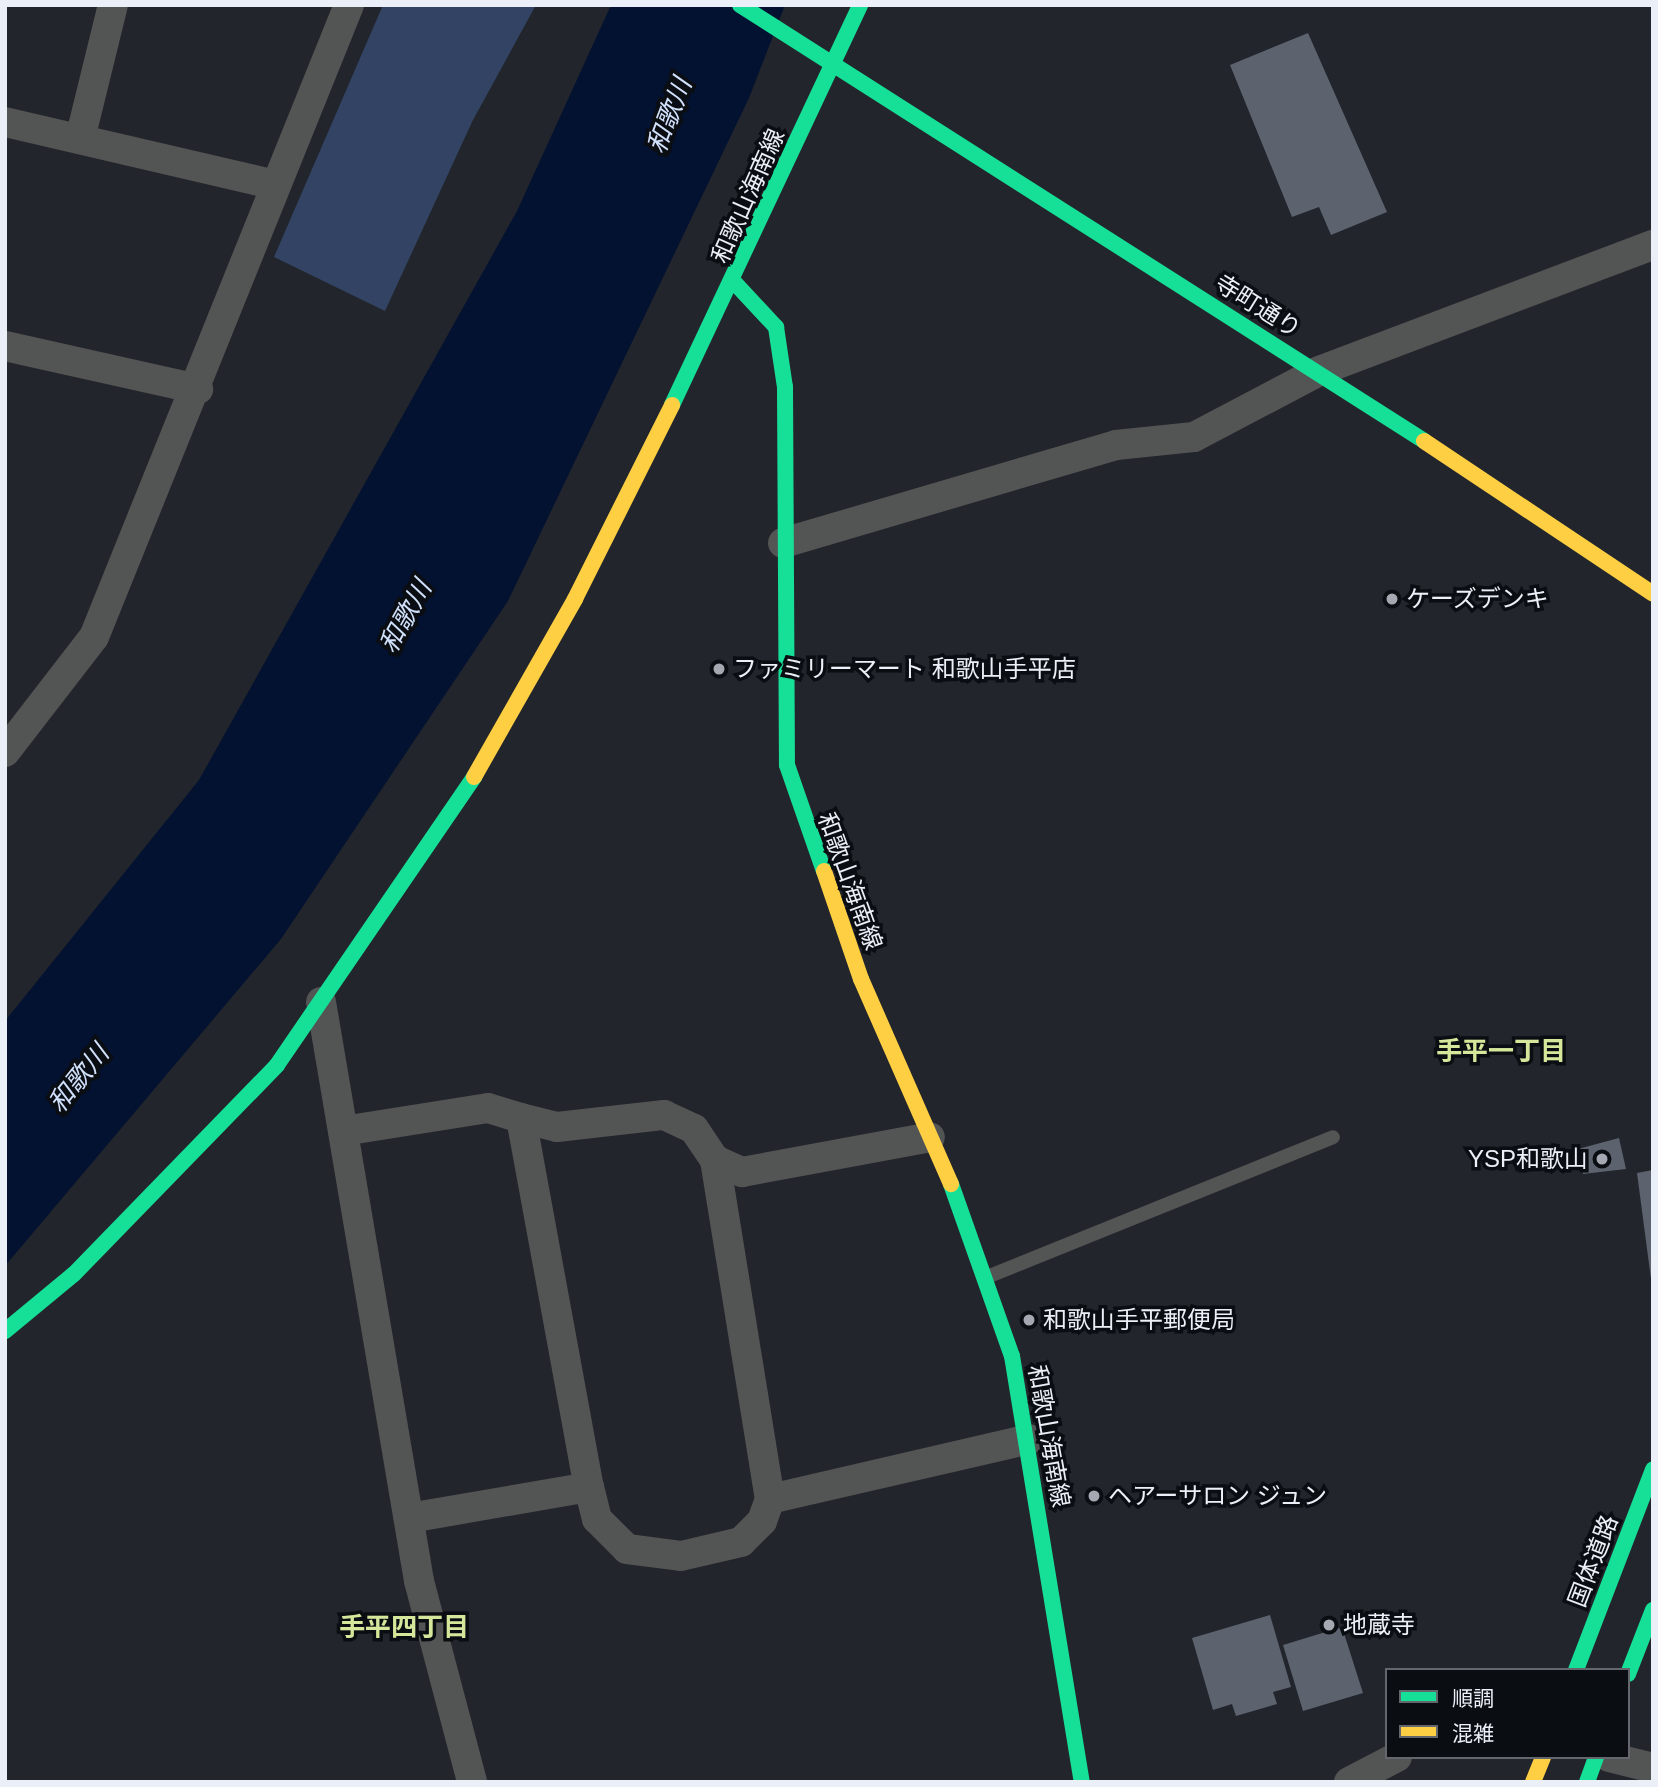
<!DOCTYPE html>
<html>
<head>
<meta charset="utf-8">
<style>
  body { margin:0 }
  #map { position:relative; width:1658px; height:1787px; overflow:hidden; background:#22252b; font-family:Arial,"Noto Sans JP",sans-serif }
  div>[style] { position:absolute }
  [style*='--x'] { left:calc(var(--x)*1px); top:calc(var(--y)*1px); width:calc(var(--w)*1px); rotate:calc(var(--a)*1deg) }
  .green>* { inset:0; background:#324363 }
  .water>* { inset:0; background:#041231 }
  .building>* { inset:0; background:#5c626e }
  .lane>* { height:14px; margin:-7px; padding:0 7px; transform-origin:7px; border-radius:7px; background:#535454 }
  .street>* { height:30px; margin:-15px; padding:0 15px; transform-origin:15px; border-radius:15px; background:#535454 }
  .fast>* { height:16px; margin:-8px; padding:0 8px; transform-origin:8px; border-radius:8px; background:#16e098 }
  .slow>* { height:16px; margin:-8px; padding:0 8px; transform-origin:8px; border-radius:8px; background:#ffcf43 }
  .dots>* { width:19px; height:19px; translate:-50% -50%; box-sizing:border-box; border:4px solid #0a0d12; border-radius:50% }
  span { translate:-50% -50%; white-space:nowrap; text-align:center; line-height:1.15; -webkit-text-stroke:7px #0a0d12; paint-order:stroke }
  .street-label { font-size:24px; color:#ebeff7 }
  .poi-label { font-size:24px; color:#ebeff7 }
  .left { translate:0 -50%; text-align:left }
  .right { translate:-100% -50%; text-align:right }
  .water-label { font-size:26px; color:#d1e1fc; font-style:italic }
  .neighbourhood-label { font-size:26px; color:#d4e79b; font-weight:700 }
  .frame { position:absolute; inset:0; border:7px solid #ebeff7; pointer-events:none }
  .legend { position:absolute; left:1385px; top:1668px; width:245px; height:91px; box-sizing:border-box; background:#0a0d12; border:2px solid #64676e; margin:0; padding:9px 12px; list-style:none; font-size:21px; color:#ebeff7 }
  .legend li { display:flex; align-items:center; gap:14px; height:35px }
  .legend b { width:35px; border:2px solid #64676e }
</style>
</head>
<body>
<div id="map">
  <div class="green">
    <i style="clip-path:polygon(383px 5px,536px 5px,473px 120px,385px 311px,274px 257px)"></i>
  </div>
  <div class="water">
    <i style="clip-path:polygon(611px 5px,785px 5px,749px 98px,508px 601px,281px 939px,5px 1266px,5px 1021px,199px 780px,517px 211px)"></i>
  </div>
  <div class="building">
    <i style="clip-path:polygon(1308px 33px,1387px 212px,1331px 235px,1319px 207px,1292px 217px,1230px 65px)"></i>
    <i style="clip-path:polygon(1619px 1138px,1626px 1169px,1583px 1174px,1578px 1149px)"></i>
    <i style="clip-path:polygon(1653px 1170px,1653px 1279px,1651px 1279px,1637px 1173px)"></i>
    <i style="clip-path:polygon(1270px 1615px,1291px 1687px,1273px 1692px,1277px 1704px,1236px 1716px,1232px 1704px,1213px 1710px,1192px 1638px)"></i>
    <i style="clip-path:polygon(1342px 1627px,1363px 1693px,1303px 1711px,1283px 1645px)"></i>
  </div>
  <div class="lane">
    <i style="--x:987;--y:1277;--w:373;--a:-22"></i>
  </div>
  <div class="street">
    <i style="--x:5;--y:122;--w:277;--a:13.1"></i>
    <i style="--x:80;--y:139;--w:138;--a:-76.2"></i>
    <i style="--x:5;--y:346;--w:198;--a:12.6"></i>
    <i style="--x:783;--y:543;--w:347;--a:-16.4"></i>
    <i style="--x:1116;--y:445;--w:78;--a:-5.9"></i>
    <i style="--x:1194;--y:437;--w:141;--a:-27.8"></i>
    <i style="--x:1319;--y:371;--w:357;--a:-20.7"></i>
    <i style="--x:5;--y:752;--w:145;--a:-52.3"></i>
    <i style="--x:94;--y:637;--w:682;--a:-68.03"></i>
    <i style="--x:321;--y:1002;--w:587;--a:80.39"></i>
    <i style="--x:419;--y:1581;--w:208;--a:75.2"></i>
    <i style="--x:521;--y:1118;--w:37;--a:14"></i>
    <i style="--x:557;--y:1127;--w:108;--a:-6.4"></i>
    <i style="--x:664;--y:1115;--w:33;--a:25"></i>
    <i style="--x:694;--y:1129;--w:37;--a:56"></i>
    <i style="--x:715;--y:1160;--w:30;--a:24"></i>
    <i style="--x:742;--y:1172;--w:191;--a:-10.5"></i>
    <i style="--x:343;--y:1131;--w:147;--a:-9"></i>
    <i style="--x:488;--y:1108;--w:34;--a:17"></i>
    <i style="--x:521;--y:1118;--w:375;--a:79.6"></i>
    <i style="--x:589;--y:1487;--w:183;--a:170.2"></i>
    <i style="--x:715;--y:1160;--w:343;--a:80.8"></i>
    <i style="--x:770;--y:1499;--w:266;--a:-13"></i>
    <i style="--x:589;--y:1487;--w:33;--a:76"></i>
    <i style="--x:597;--y:1519;--w:42;--a:45"></i>
    <i style="--x:627;--y:1549;--w:54;--a:7.4"></i>
    <i style="--x:681;--y:1556;--w:62;--a:-13.1"></i>
    <i style="--x:741;--y:1542;--w:30;--a:-45"></i>
    <i style="--x:762;--y:1521;--w:23;--a:-70"></i>
    <i style="--x:1609;--y:1757;--w:45;--a:14"></i>
    <i style="--x:1349;--y:1782;--w:54;--a:-27.5"></i>
  </div>
  <div class="fast">
    <i style="--x:740;--y:5;--w:811;--a:32.51"></i>
    <i style="--x:734;--y:282;--w:62;--a:47"></i>
    <i style="--x:776;--y:327;--w:61;--a:81.5"></i>
    <i style="--x:785;--y:387;--w:378;--a:89.7"></i>
    <i style="--x:787;--y:765;--w:112;--a:70.8"></i>
    <i style="--x:672;--y:405;--w:442;--a:-64.8"></i>
    <i style="--x:951;--y:1184;--w:182;--a:70.5"></i>
    <i style="--x:1012;--y:1356;--w:432;--a:80.7"></i>
    <i style="--x:5;--y:1331;--w:89;--a:-39.6"></i>
    <i style="--x:74;--y:1274;--w:291;--a:-45.8"></i>
    <i style="--x:277;--y:1065;--w:349;--a:-55.6"></i>
    <i style="--x:1576;--y:1670;--w:215;--a:-69"></i>
    <i style="--x:1628;--y:1674;--w:69;--a:-68.7"></i>
    <i style="--x:1587;--y:1782;--w:27;--a:-70"></i>
  </div>
  <div class="slow">
    <i style="--x:1424;--y:441;--w:275;--a:33.7"></i>
    <i style="--x:474;--y:777;--w:205;--a:-60.4"></i>
    <i style="--x:575;--y:599;--w:217;--a:-63.4"></i>
    <i style="--x:824;--y:871;--w:114;--a:71.1"></i>
    <i style="--x:861;--y:979;--w:224;--a:66.3"></i>
    <i style="--x:1533;--y:1782;--w:27;--a:-68"></i>
  </div>
  <div class="dots">
    <i style="left:1392px;top:599px;background:#a5a8b0"></i>
    <i style="left:719px;top:669px;background:#a5a8b0"></i>
    <i style="left:1602px;top:1159px;background:#a5a8b0"></i>
    <i style="left:1029px;top:1320px;background:#a5a8b0"></i>
    <i style="left:1094px;top:1496px;background:#a5a8b0"></i>
    <i style="left:1329px;top:1625px;background:#a5a8b0"></i>
  </div>
  <div class="street-label">
    <span style="left:748px;top:196px;rotate:-66deg">和歌山海南線</span>
    <span style="left:1258px;top:306px;rotate:32deg">寺町通り</span>
    <span style="left:850px;top:881px;rotate:70deg">和歌山海南線</span>
    <span style="left:1049px;top:1436px;rotate:80deg">和歌山海南線</span>
    <span style="left:1593px;top:1561px;rotate:-69deg">国体道路</span>
  </div>
  <div class="poi-label">
    <span class="left" style="left:1406px;top:599px">ケーズデンキ</span>
    <span class="left" style="left:733px;top:669px">ファミリーマート 和歌山手平店</span>
    <span class="right" style="left:1588px;top:1159px">YSP和歌山</span>
    <span class="left" style="left:1043px;top:1320px">和歌山手平郵便局</span>
    <span class="left" style="left:1108px;top:1496px">ヘアーサロン ジュン</span>
    <span class="left" style="left:1343px;top:1625px">地蔵寺</span>
  </div>
  <div class="water-label">
    <span style="left:670px;top:116px;rotate:-69deg">和歌川</span>
    <span style="left:406px;top:617px;rotate:-61deg">和歌川</span>
    <span style="left:79px;top:1079px;rotate:-51deg">和歌川</span>
  </div>
  <div class="neighbourhood-label">
    <span style="left:1501px;top:1052px">手平一丁目</span>
    <span style="left:404px;top:1628px">手平四丁目</span>
  </div>
  <div class="frame"></div>
  <ul class="legend">
  <li><b style="height:9px;background:#16e098"></b>順調</li>
  <li><b style="height:9px;background:#ffcf43"></b>混雑</li>
  </ul>
</div>
</body>
</html>
